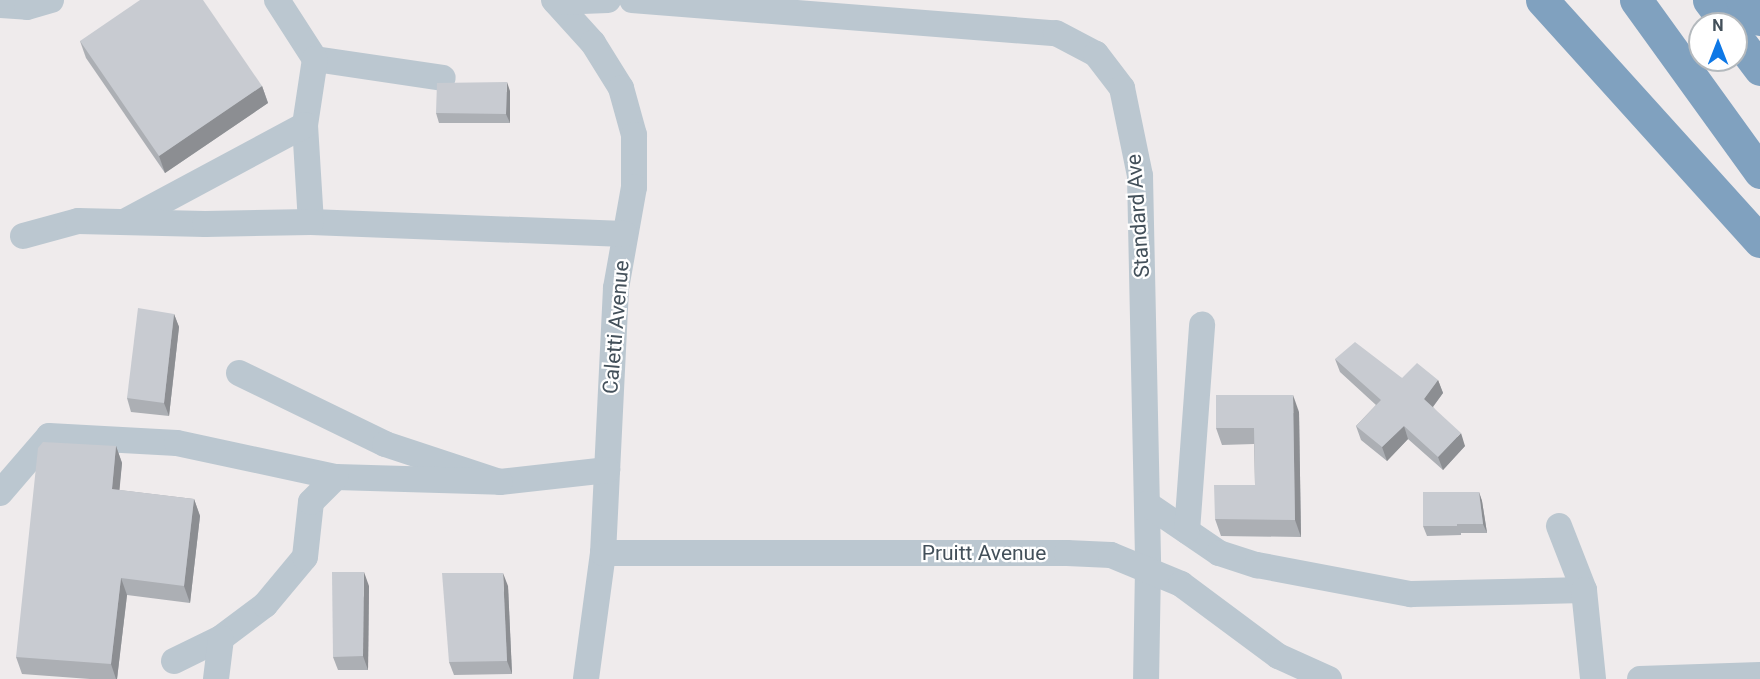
<!DOCTYPE html>
<html>
<head>
<meta charset="utf-8">
<style>
  body { margin:0 }
  #map { position:relative; width:1760px; height:679px; overflow:hidden; background:#efebec; font-family:Roboto,sans-serif }
  div>[style] { position:absolute }
  [style*='--x'] { left:calc(var(--x)*1px); top:calc(var(--y)*1px); width:calc(var(--w)*1px); rotate:calc(var(--a)*1deg) }
  .minor>* { height:26px; margin:-13px; padding:0 13px; transform-origin:13px; border-radius:13px; background:#bbc7d0 }
  .highway>* { height:33px; margin:-16.5px; padding:0 16.5px; transform-origin:16.5px; border-radius:16.5px; background:#80a1bf }
  .wall>* { inset:0; background:#acafb4 }
  .shaded-wall>* { inset:0; background:#8c8e92 }
  .building>* { inset:0; background:#c8cbd1 }
  span { translate:-50% -50%; white-space:nowrap; text-align:center; line-height:1.15; -webkit-text-stroke:4.5px #fff; paint-order:stroke }
  .street-label { font-size:21px; color:#43505a }
  .north { position:absolute; left:1688px; top:12px; width:60px; height:60px; box-sizing:border-box; background:#fff; border:2px solid #b4b9bd; border-radius:50%; rotate:0deg; font-size:16px; font-weight:700; line-height:24px; text-align:center; color:#43505a }
  .north::after { content:''; display:block; margin:auto; width:21px; height:27px; background:#0e78e6; clip-path:polygon(50% 0,100% 100%,50% 72%,0 100%) }
</style>
</head>
<body>
<div id="map">
  <div class="minor">
    <i style="--x:277;--y:0;--w:70;--a:57.2"></i>
    <i style="--x:315;--y:59;--w:129;--a:8.4"></i>
    <i style="--x:554;--y:0;--w:58;--a:47.8"></i>
    <i style="--x:593;--y:43;--w:53;--a:58.1"></i>
    <i style="--x:621;--y:88;--w:49;--a:74.5"></i>
    <i style="--x:634;--y:135;--w:52;--a:90"></i>
    <i style="--x:634;--y:187;--w:103;--a:100.1"></i>
    <i style="--x:616;--y:288;--w:265;--a:92.8"></i>
    <i style="--x:603;--y:553;--w:127;--a:97.7"></i>
    <i style="--x:632;--y:0;--w:425;--a:4.5"></i>
    <i style="--x:1056;--y:33;--w:45;--a:27.7"></i>
    <i style="--x:1096;--y:54;--w:43;--a:52.6"></i>
    <i style="--x:1122;--y:88;--w:90;--a:78.4"></i>
    <i style="--x:1140;--y:176;--w:392;--a:88.8"></i>
    <i style="--x:1148;--y:568;--w:111;--a:91"></i>
    <i style="--x:556;--y:2;--w:52;--a:-2.2"></i>
    <i style="--x:0;--y:5;--w:27;--a:4"></i>
    <i style="--x:27;--y:7;--w:25;--a:-16"></i>
    <i style="--x:315;--y:59;--w:67;--a:98.6"></i>
    <i style="--x:305;--y:125;--w:97;--a:86.5"></i>
    <i style="--x:311;--y:222;--w:314;--a:2.2"></i>
    <i style="--x:126;--y:221;--w:203;--a:-28.2"></i>
    <i style="--x:23;--y:236;--w:57;--a:-15.3"></i>
    <i style="--x:78;--y:221;--w:127;--a:1.4"></i>
    <i style="--x:205;--y:224;--w:106;--a:-1.1"></i>
    <i style="--x:239;--y:373;--w:162;--a:25.9"></i>
    <i style="--x:385;--y:444;--w:121;--a:18.3"></i>
    <i style="--x:500;--y:482;--w:108;--a:-6.4"></i>
    <i style="--x:0;--y:493;--w:75;--a:-49.3"></i>
    <i style="--x:49;--y:436;--w:128;--a:3.1"></i>
    <i style="--x:177;--y:443;--w:163;--a:12.1"></i>
    <i style="--x:336;--y:477;--w:164;--a:1.7"></i>
    <i style="--x:1147;--y:504;--w:87;--a:34.2"></i>
    <i style="--x:1219;--y:553;--w:40;--a:18"></i>
    <i style="--x:1257;--y:565;--w:157;--a:10.7"></i>
    <i style="--x:1411;--y:594;--w:173;--a:-1.3"></i>
    <i style="--x:1559;--y:526;--w:69;--a:68.7"></i>
    <i style="--x:1584;--y:590;--w:89;--a:84.2"></i>
    <i style="--x:1187;--y:531;--w:207;--a:-85.8"></i>
    <i style="--x:603;--y:553;--w:464;--a:0"></i>
    <i style="--x:1067;--y:553;--w:44;--a:2.6"></i>
    <i style="--x:1111;--y:555;--w:76;--a:22.5"></i>
    <i style="--x:1181;--y:584;--w:121;--a:36.6"></i>
    <i style="--x:1278;--y:656;--w:56;--a:24.3"></i>
    <i style="--x:174;--y:661;--w:52;--a:-26.1"></i>
    <i style="--x:221;--y:638;--w:55;--a:-36.9"></i>
    <i style="--x:265;--y:605;--w:62;--a:-50.2"></i>
    <i style="--x:305;--y:557;--w:55;--a:-83.8"></i>
    <i style="--x:311;--y:502;--w:35;--a:-45"></i>
    <i style="--x:216;--y:679;--w:41;--a:-83"></i>
    <i style="--x:1640;--y:679;--w:120;--a:-1.9"></i>
  </div>
  <div class="highway">
    <i style="--x:1542;--y:0;--w:325;--a:47.9"></i>
    <i style="--x:1636;--y:0;--w:212;--a:54.2"></i>
    <i style="--x:1709;--y:0;--w:30;--a:53"></i>
    <i style="--x:1742;--y:0;--w:26;--a:47"></i>
    <i style="--x:1736;--y:37;--w:40;--a:53"></i>
  </div>
  <div class="wall">
    <i style="clip-path:polygon(80px 41px,262px 86px,268px 103px,165px 173px,86px 58px)"></i>
    <i style="clip-path:polygon(510px 91px,510px 123px,439px 123px,436px 113px)"></i>
    <i style="clip-path:polygon(174px 314px,179px 327px,169px 416px,131px 412px,127px 398px)"></i>
    <i style="clip-path:polygon(1335px 359px,1402px 378px,1438px 380px,1443px 393px,1433px 407px,1465px 446px,1443px 470px,1408px 439px,1387px 461px,1361px 440px,1356px 426px,1376px 405px,1340px 372px)"></i>
    <i style="clip-path:polygon(1299px 412px,1301px 537px,1221px 536px,1215px 519px,1255px 485px,1254px 444px,1222px 445px,1216px 428px)"></i>
    <i style="clip-path:polygon(116px 446px,122px 463px,119px 490px,194px 499px,200px 516px,190px 603px,127px 595px,117px 679px,90px 679px,22px 674px,16px 657px)"></i>
    <i style="clip-path:polygon(1479px 492px,1482px 501px,1487px 533px,1461px 533px,1461px 535px,1427px 536px,1423px 526px)"></i>
    <i style="clip-path:polygon(369px 586px,368px 670px,338px 670px,333px 657px)"></i>
    <i style="clip-path:polygon(508px 586px,512px 674px,454px 675px,449px 662px)"></i>
  </div>
  <div class="shaded-wall">
    <i style="clip-path:polygon(507px 82px,510px 91px,510px 123px,506px 114px)"></i>
    <i style="clip-path:polygon(262px 86px,268px 103px,165px 173px,159px 156px)"></i>
    <i style="clip-path:polygon(174px 314px,179px 327px,169px 416px,164px 403px)"></i>
    <i style="clip-path:polygon(1438px 380px,1443px 393px,1429px 412px,1424px 399px)"></i>
    <i style="clip-path:polygon(1293px 395px,1299px 412px,1301px 537px,1295px 520px)"></i>
    <i style="clip-path:polygon(1404px 426px,1408px 439px,1387px 461px,1382px 447px)"></i>
    <i style="clip-path:polygon(1461px 433px,1465px 446px,1443px 470px,1438px 457px)"></i>
    <i style="clip-path:polygon(116px 446px,122px 463px,118px 506px,112px 489px)"></i>
    <i style="clip-path:polygon(1479px 492px,1482px 501px,1487px 533px,1483px 524px)"></i>
    <i style="clip-path:polygon(194px 499px,200px 516px,190px 603px,184px 586px)"></i>
    <i style="clip-path:polygon(364px 572px,369px 586px,368px 670px,363px 656px)"></i>
    <i style="clip-path:polygon(503px 573px,508px 586px,512px 674px,507px 661px)"></i>
    <i style="clip-path:polygon(121px 578px,127px 595px,117px 679px,116px 679px,111px 664px)"></i>
  </div>
  <div class="building">
    <i style="clip-path:polygon(140px 0,203px 0,262px 86px,159px 156px,80px 41px)"></i>
    <i style="clip-path:polygon(507px 82px,506px 114px,436px 113px,437px 83px)"></i>
    <i style="clip-path:polygon(138px 308px,174px 314px,164px 403px,127px 398px)"></i>
    <i style="clip-path:polygon(1355px 342px,1402px 378px,1417px 363px,1438px 380px,1424px 399px,1461px 433px,1438px 457px,1404px 426px,1382px 447px,1356px 426px,1381px 400px,1335px 359px)"></i>
    <i style="clip-path:polygon(1216px 395px,1293px 395px,1295px 520px,1215px 519px,1214px 485px,1255px 485px,1254px 428px,1216px 428px)"></i>
    <i style="clip-path:polygon(43px 442px,116px 446px,112px 489px,194px 499px,184px 586px,121px 578px,111px 664px,16px 657px,38px 448px)"></i>
    <i style="clip-path:polygon(1423px 492px,1479px 492px,1483px 524px,1457px 524px,1457px 526px,1423px 526px)"></i>
    <i style="clip-path:polygon(332px 572px,364px 572px,363px 656px,333px 657px)"></i>
    <i style="clip-path:polygon(442px 573px,503px 573px,507px 661px,449px 662px)"></i>
  </div>
  <div class="street-label">
    <span style="left:1138px;top:216px;rotate:-94deg">Standard Ave</span>
    <span style="left:616px;top:327px;rotate:-85deg">Caletti Avenue</span>
    <span style="left:984px;top:553px">Pruitt Avenue</span>
  </div>
  <div class="north">N</div>
</div>
</body>
</html>
